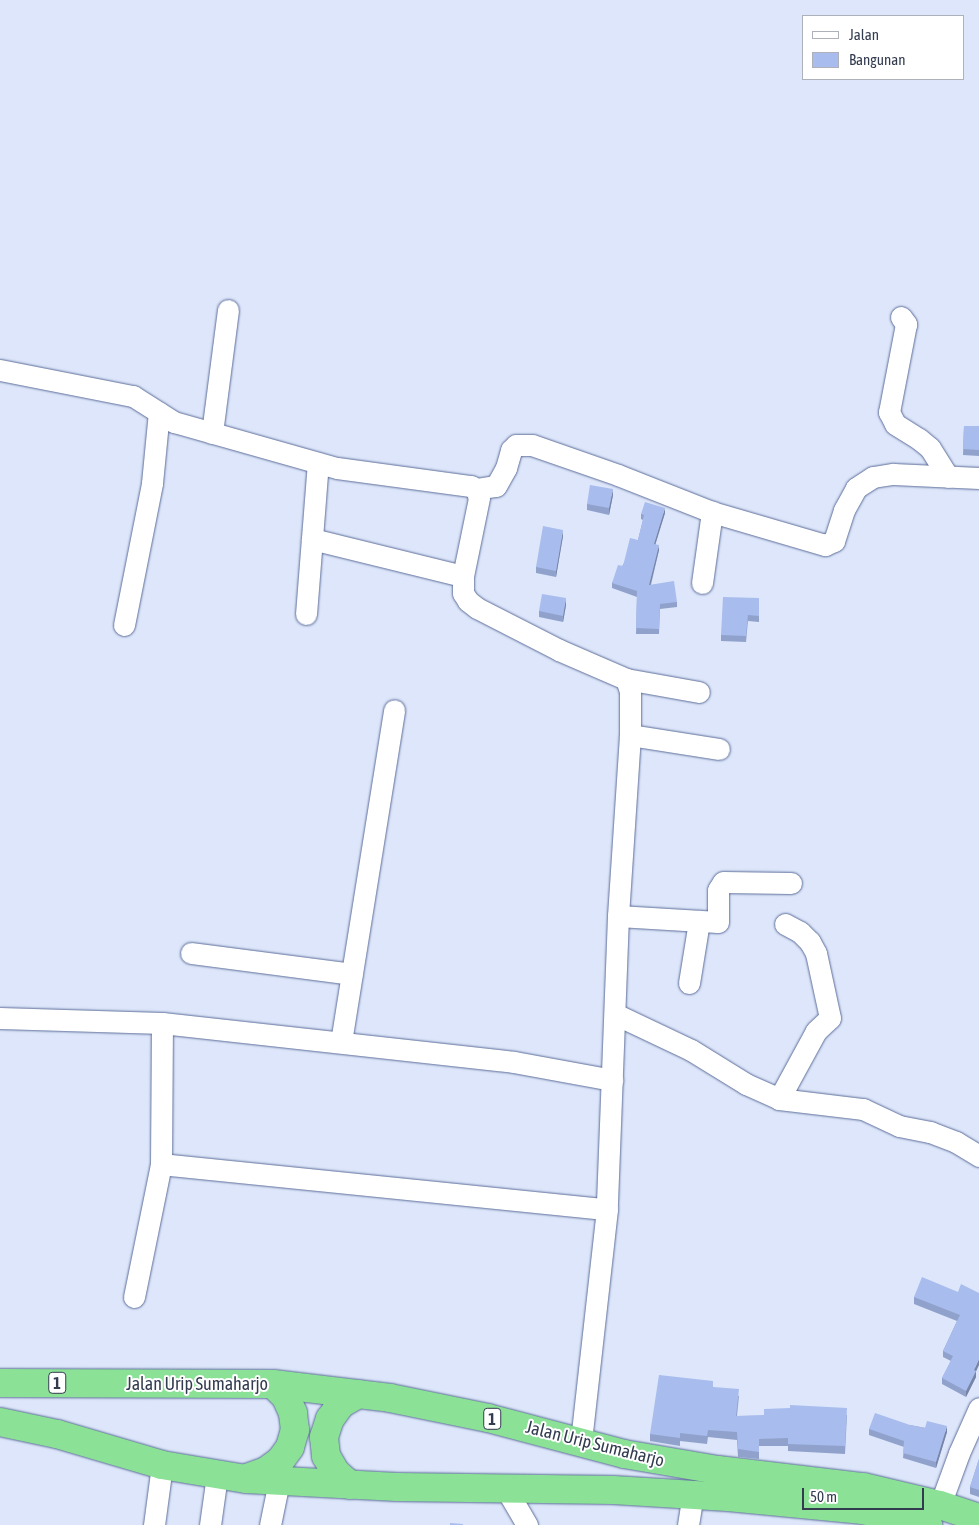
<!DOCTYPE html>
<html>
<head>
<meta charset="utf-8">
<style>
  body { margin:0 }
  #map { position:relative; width:979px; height:1525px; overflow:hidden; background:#dde6fa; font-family:"Asap Condensed",sans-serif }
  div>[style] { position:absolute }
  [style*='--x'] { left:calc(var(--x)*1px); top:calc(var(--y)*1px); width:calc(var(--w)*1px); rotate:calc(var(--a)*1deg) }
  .roads { filter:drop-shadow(0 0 1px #5c6d9a) drop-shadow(0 0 1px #5c6d9a) }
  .minor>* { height:21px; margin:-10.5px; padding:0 10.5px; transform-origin:10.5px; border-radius:10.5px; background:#fff }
  .highway>* { height:28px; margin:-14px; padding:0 14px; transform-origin:14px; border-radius:14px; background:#8be196 }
  .wall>* { inset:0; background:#90a2cc }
  .shaded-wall>* { inset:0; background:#7684a6 }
  .building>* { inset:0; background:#a8bced }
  span { translate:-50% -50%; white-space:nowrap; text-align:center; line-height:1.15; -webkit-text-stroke:4px #fff; paint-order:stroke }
  .shield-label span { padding:1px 4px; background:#fff; border:1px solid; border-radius:4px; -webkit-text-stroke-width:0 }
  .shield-label { font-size:16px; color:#333b4f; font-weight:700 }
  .street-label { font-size:18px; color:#333b4f }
  .legend { position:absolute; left:802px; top:15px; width:162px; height:65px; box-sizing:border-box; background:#fff; border:1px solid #adb1b9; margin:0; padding:6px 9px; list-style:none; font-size:15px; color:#333b4f }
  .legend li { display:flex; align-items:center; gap:10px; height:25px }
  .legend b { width:25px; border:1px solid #adb1b9 }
  .scale { position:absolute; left:802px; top:1488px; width:122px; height:22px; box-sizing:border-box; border:2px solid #333b4f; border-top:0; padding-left:6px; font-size:15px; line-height:18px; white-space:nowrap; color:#333b4f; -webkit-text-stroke:4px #fff; paint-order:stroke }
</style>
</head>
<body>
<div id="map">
  <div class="roads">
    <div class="minor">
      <i style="--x:901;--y:317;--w:9;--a:54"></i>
      <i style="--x:906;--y:324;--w:90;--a:100.9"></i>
      <i style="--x:889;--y:412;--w:13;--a:63"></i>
      <i style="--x:895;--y:424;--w:28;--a:32"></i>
      <i style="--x:919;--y:439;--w:14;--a:39"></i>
      <i style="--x:930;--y:448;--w:34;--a:58"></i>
      <i style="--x:0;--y:370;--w:136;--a:11.1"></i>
      <i style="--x:133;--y:396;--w:49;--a:32.4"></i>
      <i style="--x:174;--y:422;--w:169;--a:15.8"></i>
      <i style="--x:337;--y:468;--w:135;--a:7.7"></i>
      <i style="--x:471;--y:486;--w:6;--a:31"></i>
      <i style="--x:476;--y:489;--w:9;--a:72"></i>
      <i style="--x:479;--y:498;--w:80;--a:101.6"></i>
      <i style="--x:463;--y:576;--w:17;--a:90"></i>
      <i style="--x:463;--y:593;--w:9;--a:58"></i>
      <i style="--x:468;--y:601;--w:11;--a:38"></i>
      <i style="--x:477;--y:608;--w:92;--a:27.1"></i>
      <i style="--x:559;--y:650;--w:73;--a:23.4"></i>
      <i style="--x:626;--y:679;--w:13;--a:72"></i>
      <i style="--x:630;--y:691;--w:44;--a:90"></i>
      <i style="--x:630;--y:735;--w:181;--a:93.8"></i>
      <i style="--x:618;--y:916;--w:293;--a:92.2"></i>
      <i style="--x:607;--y:1209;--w:233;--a:96.4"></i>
      <i style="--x:212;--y:433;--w:124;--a:-82.6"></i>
      <i style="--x:476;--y:489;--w:20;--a:-9"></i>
      <i style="--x:496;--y:486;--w:21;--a:-61"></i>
      <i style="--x:506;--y:468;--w:19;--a:-74"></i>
      <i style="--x:511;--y:450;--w:7;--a:-45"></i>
      <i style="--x:516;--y:445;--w:16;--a:0"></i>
      <i style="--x:532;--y:445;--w:91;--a:19.2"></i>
      <i style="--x:618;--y:475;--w:101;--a:21.5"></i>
      <i style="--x:712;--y:512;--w:118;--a:16.3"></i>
      <i style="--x:825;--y:545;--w:10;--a:-24"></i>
      <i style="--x:834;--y:541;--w:33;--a:-72"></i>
      <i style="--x:844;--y:510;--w:25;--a:-61"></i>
      <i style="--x:856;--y:488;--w:20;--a:-33"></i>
      <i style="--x:873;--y:477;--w:20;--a:-9"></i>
      <i style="--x:893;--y:474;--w:86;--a:2.7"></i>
      <i style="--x:312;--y:539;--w:155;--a:13.8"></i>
      <i style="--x:702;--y:583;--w:72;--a:-82"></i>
      <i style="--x:306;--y:614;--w:151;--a:-85.5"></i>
      <i style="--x:124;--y:625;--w:145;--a:-78.8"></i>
      <i style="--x:152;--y:483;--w:71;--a:-84.4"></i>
      <i style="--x:626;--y:679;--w:74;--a:10.1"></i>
      <i style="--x:630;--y:735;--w:90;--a:8.9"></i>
      <i style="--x:618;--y:916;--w:100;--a:3.4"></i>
      <i style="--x:718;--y:922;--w:32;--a:-90"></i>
      <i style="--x:718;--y:890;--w:9;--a:-58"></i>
      <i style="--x:723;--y:882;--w:68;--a:0.8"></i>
      <i style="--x:191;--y:953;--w:162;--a:7.4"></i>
      <i style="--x:689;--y:983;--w:63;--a:-80.8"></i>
      <i style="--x:615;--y:1014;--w:84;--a:25.3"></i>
      <i style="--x:691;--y:1050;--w:65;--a:31.7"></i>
      <i style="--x:746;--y:1084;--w:36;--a:24"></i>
      <i style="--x:779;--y:1099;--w:85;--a:6.8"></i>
      <i style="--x:863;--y:1109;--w:40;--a:25"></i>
      <i style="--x:899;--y:1126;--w:32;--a:11"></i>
      <i style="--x:930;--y:1132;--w:28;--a:21"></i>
      <i style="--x:956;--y:1142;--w:27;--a:31"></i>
      <i style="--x:0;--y:1018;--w:162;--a:1.8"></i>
      <i style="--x:162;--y:1023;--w:354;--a:6.3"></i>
      <i style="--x:514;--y:1062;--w:100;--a:10.4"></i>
      <i style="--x:341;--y:1042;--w:336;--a:-80.9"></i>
      <i style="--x:779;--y:1099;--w:77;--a:-61.4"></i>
      <i style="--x:816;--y:1031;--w:19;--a:-43"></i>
      <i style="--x:830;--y:1018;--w:66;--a:-102.2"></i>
      <i style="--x:816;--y:953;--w:13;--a:-119"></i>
      <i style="--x:810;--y:942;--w:14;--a:-135"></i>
      <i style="--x:800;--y:932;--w:17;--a:-152"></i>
      <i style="--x:161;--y:1164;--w:448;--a:5.8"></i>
      <i style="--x:134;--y:1297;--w:136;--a:-78.5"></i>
      <i style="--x:161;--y:1164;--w:141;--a:-89.6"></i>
      <i style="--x:506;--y:1489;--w:42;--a:59.7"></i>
      <i style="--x:940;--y:1505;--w:55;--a:-69.9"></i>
      <i style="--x:959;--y:1453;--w:49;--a:-66"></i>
      <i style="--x:154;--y:1525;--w:61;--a:-82.4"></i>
      <i style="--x:210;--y:1525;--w:50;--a:-82"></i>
      <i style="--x:270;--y:1525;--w:45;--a:-78.4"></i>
      <i style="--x:688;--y:1525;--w:30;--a:-81"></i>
    </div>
    <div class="highway">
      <i style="--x:0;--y:1383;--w:273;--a:0.2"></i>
      <i style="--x:273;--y:1384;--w:118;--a:6.8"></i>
      <i style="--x:390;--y:1398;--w:100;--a:11.5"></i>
      <i style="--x:488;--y:1418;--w:141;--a:14.8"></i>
      <i style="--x:624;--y:1454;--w:95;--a:9.7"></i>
      <i style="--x:718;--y:1470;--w:146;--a:6.7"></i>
      <i style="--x:863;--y:1487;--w:79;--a:13.2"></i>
      <i style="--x:940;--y:1505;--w:41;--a:18.4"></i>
      <i style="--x:0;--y:1422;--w:58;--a:11.9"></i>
      <i style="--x:57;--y:1434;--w:109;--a:16.4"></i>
      <i style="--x:162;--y:1465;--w:85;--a:9.5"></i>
      <i style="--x:246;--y:1479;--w:151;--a:3"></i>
      <i style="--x:397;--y:1487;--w:216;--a:0.8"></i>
      <i style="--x:613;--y:1490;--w:115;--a:3.5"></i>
      <i style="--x:728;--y:1497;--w:136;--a:5.5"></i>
      <i style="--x:863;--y:1510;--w:67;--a:13"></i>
      <i style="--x:247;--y:1478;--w:20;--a:-20"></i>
      <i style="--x:266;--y:1471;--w:17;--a:-36"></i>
      <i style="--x:280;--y:1461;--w:17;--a:-54"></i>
      <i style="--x:290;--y:1447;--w:18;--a:-74"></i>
      <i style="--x:295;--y:1430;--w:17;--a:-97"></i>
      <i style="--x:293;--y:1413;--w:17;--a:-114"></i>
      <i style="--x:286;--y:1397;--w:18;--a:-135"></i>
      <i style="--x:350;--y:1485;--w:18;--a:-139"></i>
      <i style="--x:336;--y:1473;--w:20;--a:-120"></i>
      <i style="--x:326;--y:1456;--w:19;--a:-96"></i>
      <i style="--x:324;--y:1437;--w:19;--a:-72"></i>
      <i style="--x:330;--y:1419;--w:19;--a:-54"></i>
      <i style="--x:341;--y:1404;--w:20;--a:-30"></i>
    </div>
  </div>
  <div class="wall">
    <i style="clip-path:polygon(964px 426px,979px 426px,979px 456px,963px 455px)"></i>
    <i style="clip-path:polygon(613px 495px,609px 515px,587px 510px,587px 504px)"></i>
    <i style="clip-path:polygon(665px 513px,655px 544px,659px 550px,651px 585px,677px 602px,677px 607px,660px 609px,659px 634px,636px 634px,637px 597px,612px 588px,612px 583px,638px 540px,643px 520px,641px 519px,641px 514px)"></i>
    <i style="clip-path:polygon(563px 536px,556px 577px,536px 573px,536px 567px)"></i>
    <i style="clip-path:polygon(759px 598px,759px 622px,748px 621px,746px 642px,721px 641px,721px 635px)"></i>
    <i style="clip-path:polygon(566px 605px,563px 622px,539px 617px,539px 611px)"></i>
    <i style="clip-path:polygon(958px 1292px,976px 1371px,976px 1377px,966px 1397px,942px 1384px,942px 1378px,951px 1361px,943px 1357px,943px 1351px,957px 1321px,914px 1304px,914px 1297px)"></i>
    <i style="clip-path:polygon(713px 1387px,739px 1396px,737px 1416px,847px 1415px,845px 1454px,788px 1451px,788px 1446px,759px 1446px,759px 1459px,738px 1457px,737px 1440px,708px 1437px,707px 1444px,680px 1441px,680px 1446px,650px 1441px,650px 1434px)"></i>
    <i style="clip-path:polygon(910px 1425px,947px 1432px,936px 1468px,903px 1458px,904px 1447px,869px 1435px,869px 1429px)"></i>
    <i style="clip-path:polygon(979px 1459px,979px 1497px,970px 1494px,970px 1487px)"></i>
  </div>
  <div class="shaded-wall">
    <i style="clip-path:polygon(613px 489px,613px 495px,609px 515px,609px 508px)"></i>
    <i style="clip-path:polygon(665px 508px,665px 513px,654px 549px,654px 544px)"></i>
    <i style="clip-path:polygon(563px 530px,563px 536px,556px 577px,556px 571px)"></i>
    <i style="clip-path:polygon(659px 545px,659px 550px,649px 590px,649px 585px)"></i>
    <i style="clip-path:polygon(566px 598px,566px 605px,563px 622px,563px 616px)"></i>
    <i style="clip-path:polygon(979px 1359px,979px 1365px,974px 1376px,974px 1370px)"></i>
    <i style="clip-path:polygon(976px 1371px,976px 1377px,966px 1397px,966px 1391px)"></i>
    <i style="clip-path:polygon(947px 1426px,947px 1432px,936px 1468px,936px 1462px)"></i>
  </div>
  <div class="building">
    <i style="clip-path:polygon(964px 426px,979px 426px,979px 450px,963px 449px)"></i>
    <i style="clip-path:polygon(590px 485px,613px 489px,609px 508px,587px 504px)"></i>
    <i style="clip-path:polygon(645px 502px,665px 508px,654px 544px,659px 545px,649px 585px,674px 581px,677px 602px,660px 604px,659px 629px,636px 628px,637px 591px,612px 583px,618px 565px,623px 566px,630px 538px,638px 540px,644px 515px,641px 514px)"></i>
    <i style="clip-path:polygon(543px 526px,563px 530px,556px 571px,536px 567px)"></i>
    <i style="clip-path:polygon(542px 594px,566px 598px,563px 616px,539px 611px)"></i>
    <i style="clip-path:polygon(723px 597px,759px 598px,759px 616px,748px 615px,746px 636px,721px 635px)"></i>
    <i style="clip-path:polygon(922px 1277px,958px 1292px,961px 1284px,979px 1293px,979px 1359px,974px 1370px,976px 1371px,966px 1391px,942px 1378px,953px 1356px,943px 1351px,960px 1315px,914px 1297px)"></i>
    <i style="clip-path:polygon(659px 1375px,713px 1381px,713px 1387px,739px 1389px,736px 1416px,764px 1415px,764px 1409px,790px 1408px,790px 1405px,847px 1408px,845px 1446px,788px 1444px,788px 1438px,759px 1439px,759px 1452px,738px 1449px,737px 1432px,708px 1430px,707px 1436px,680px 1433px,680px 1438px,650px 1434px)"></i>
    <i style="clip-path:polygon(875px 1413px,910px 1425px,925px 1428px,927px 1421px,947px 1426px,936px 1462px,903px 1453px,904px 1441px,869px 1429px)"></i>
    <i style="clip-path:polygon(979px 1459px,979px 1490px,970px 1487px)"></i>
    <i style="clip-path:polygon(450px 1523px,463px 1524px,463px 1525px,450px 1525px)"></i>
  </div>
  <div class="shield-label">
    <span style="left:57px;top:1383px">1</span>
    <span style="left:492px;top:1419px">1</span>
  </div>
  <div class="street-label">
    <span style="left:197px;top:1384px">Jalan Urip Sumaharjo</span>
    <span style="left:595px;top:1444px;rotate:14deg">Jalan Urip Sumaharjo</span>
  </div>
  <ul class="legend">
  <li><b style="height:6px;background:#fff"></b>Jalan</li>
  <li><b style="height:14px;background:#a8bced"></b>Bangunan</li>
  </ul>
  <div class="scale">50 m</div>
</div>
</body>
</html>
